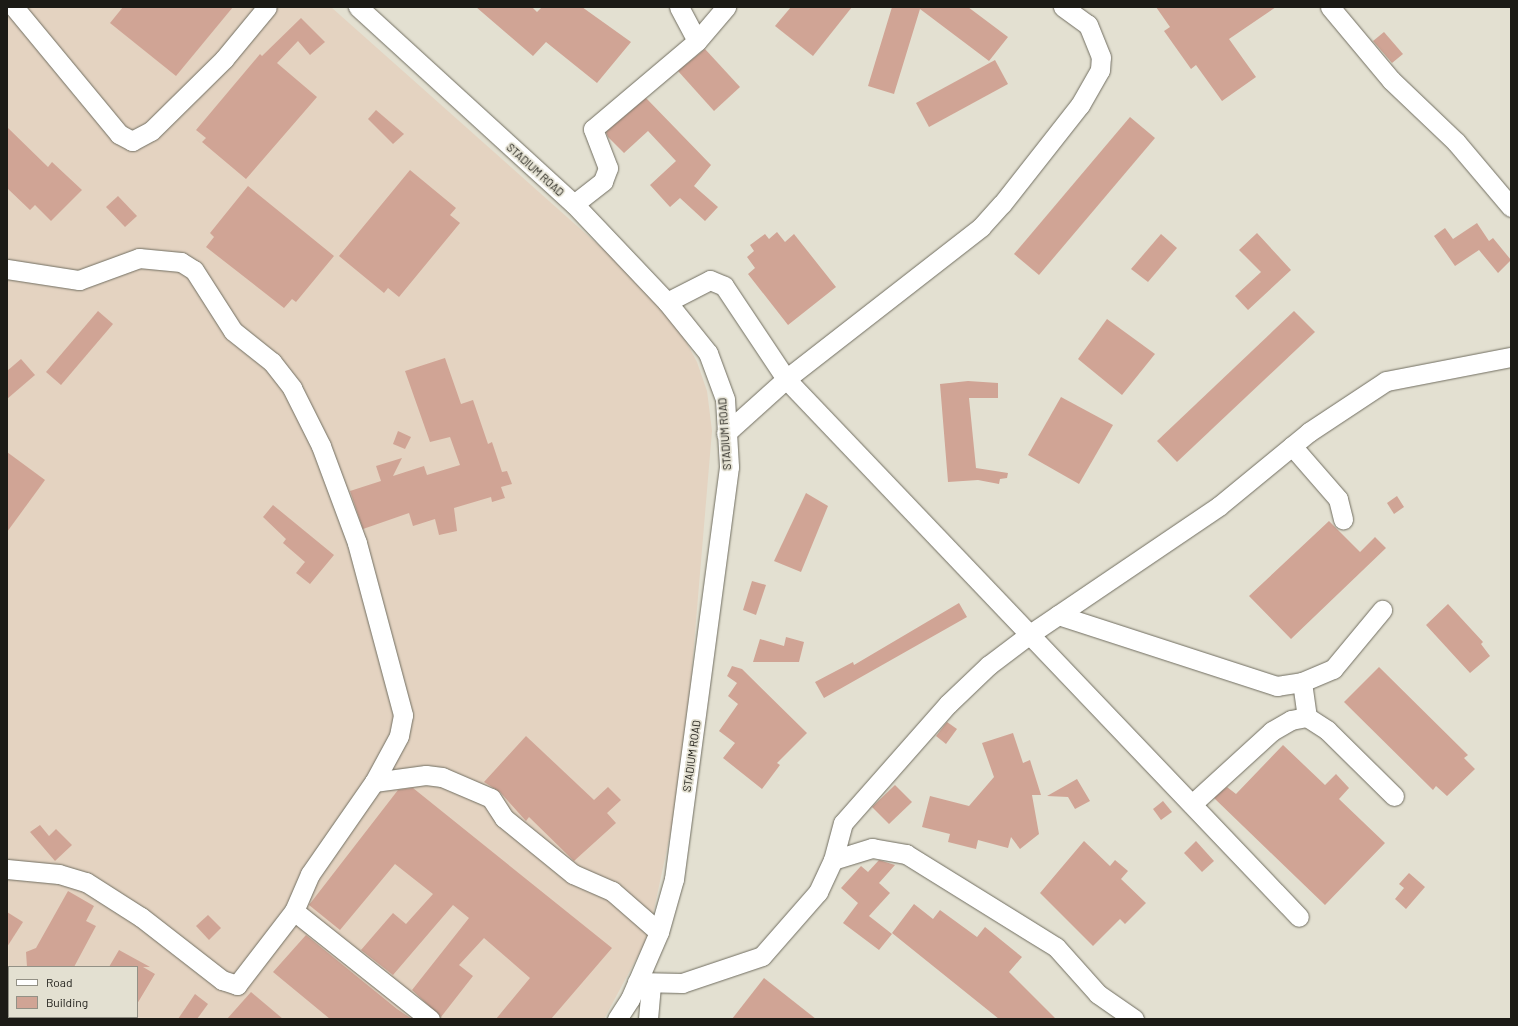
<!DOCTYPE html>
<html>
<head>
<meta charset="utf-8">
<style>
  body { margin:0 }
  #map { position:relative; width:1518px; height:1026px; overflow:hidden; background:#e3e0d1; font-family:Barlow,sans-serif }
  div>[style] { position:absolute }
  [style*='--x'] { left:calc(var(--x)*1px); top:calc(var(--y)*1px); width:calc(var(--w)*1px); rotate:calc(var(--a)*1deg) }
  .education>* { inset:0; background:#e4d3c1 }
  .building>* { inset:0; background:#d0a495 }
  .roads { filter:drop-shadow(0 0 1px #716e61) drop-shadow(0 0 1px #716e61) }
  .street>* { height:19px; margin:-9.5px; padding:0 9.5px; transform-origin:9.5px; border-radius:9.5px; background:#fff }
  span { translate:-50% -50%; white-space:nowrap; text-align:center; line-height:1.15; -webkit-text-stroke:3.5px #e3e0d1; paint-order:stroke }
  .street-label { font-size:11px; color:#1c1b16 }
  .frame { position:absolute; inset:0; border:8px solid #1c1b16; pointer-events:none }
  .legend { position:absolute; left:8px; top:966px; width:130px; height:52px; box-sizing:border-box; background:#e3e0d1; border:1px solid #939186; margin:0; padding:5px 7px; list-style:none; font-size:12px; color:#1c1b16 }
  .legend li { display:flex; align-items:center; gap:8px; height:20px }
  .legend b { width:20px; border:1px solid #939186 }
</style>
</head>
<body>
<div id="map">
  <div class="education">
    <i style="clip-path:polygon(evenodd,7px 7px,331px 7px,667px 306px,697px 362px,707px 391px,712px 431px,683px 775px,648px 937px,604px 1019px,7px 1019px,7px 7px,9px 967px,137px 967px,137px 1017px,9px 1017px,9px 967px)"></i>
  </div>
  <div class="building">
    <i style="clip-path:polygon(123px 7px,233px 7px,176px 76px,110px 23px)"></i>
    <i style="clip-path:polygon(476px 7px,532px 7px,537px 12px,542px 7px,582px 7px,631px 42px,597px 83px,546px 42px,533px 56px)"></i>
    <i style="clip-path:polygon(791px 7px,852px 7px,813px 56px,775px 26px)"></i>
    <i style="clip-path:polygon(892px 7px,968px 7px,1008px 37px,989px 61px,920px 9px,894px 94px,868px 86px)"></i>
    <i style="clip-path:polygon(1156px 7px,1276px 7px,1229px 39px,1256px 77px,1222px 101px,1196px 65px,1191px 69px,1164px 31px,1170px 27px)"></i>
    <i style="clip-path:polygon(301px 18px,325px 42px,310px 55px,298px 41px,277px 63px,317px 97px,246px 179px,202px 142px,206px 138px,196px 130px,260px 54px,262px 56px)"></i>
    <i style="clip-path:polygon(1384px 32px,1403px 54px,1392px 63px,1373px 41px)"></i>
    <i style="clip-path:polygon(705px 49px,740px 87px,714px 111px,678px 71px)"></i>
    <i style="clip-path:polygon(995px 60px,1008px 84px,929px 127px,916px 103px)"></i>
    <i style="clip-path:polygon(646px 98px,711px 165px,694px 186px,718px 207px,705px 221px,680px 198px,670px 207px,650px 185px,676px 161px,648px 131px,624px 153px,608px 137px,606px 132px)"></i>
    <i style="clip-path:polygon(376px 110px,404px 134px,393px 144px,368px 119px)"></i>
    <i style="clip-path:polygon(1130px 117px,1155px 138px,1039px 275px,1014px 254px)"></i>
    <i style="clip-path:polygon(7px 127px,48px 167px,52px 162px,82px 190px,51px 221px,35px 205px,30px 210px,7px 188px)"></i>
    <i style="clip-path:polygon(410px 170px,456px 208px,450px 215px,460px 223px,399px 297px,388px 288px,384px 293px,339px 256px)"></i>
    <i style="clip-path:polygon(248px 186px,334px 256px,296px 302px,292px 299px,284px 308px,206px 247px,214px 237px,210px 233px)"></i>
    <i style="clip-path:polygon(118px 196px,137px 216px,125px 227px,106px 207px)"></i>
    <i style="clip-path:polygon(1477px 223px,1489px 241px,1493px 238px,1511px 260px,1498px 273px,1479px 250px,1455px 266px,1434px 236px,1445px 228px,1453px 239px)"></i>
    <i style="clip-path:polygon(777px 232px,785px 242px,794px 234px,836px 287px,788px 325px,748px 274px,755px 268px,747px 257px,754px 251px,750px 245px,765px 234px,769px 239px)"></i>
    <i style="clip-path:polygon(1257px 233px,1291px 270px,1248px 310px,1235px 296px,1261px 272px,1239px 250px)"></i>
    <i style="clip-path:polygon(1161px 234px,1177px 248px,1148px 282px,1131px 269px)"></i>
    <i style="clip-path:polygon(98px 311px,113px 324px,61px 385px,46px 372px)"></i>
    <i style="clip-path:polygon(1294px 311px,1315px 332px,1177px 462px,1157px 441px)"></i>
    <i style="clip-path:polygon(1107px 319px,1155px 354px,1122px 395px,1078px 359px)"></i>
    <i style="clip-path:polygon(445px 358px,461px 404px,473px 400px,488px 444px,492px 442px,502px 472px,507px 471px,512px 484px,501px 487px,505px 498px,492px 502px,491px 497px,454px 508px,457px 531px,439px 535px,435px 519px,413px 526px,409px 513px,363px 529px,350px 491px,381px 481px,376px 466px,402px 458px,393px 476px,424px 466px,427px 475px,460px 465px,450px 437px,430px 442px,405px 371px)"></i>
    <i style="clip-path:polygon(21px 359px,35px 375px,7px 399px,7px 371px)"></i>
    <i style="clip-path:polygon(968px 381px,998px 383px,998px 398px,969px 398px,976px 468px,1008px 473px,1007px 478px,1000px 479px,999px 484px,978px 480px,948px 482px,940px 384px)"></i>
    <i style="clip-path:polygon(1061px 397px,1113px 425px,1079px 484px,1028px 455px)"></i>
    <i style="clip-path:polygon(398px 431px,411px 437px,405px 449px,393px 444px)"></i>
    <i style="clip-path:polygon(7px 452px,45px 480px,7px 532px)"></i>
    <i style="clip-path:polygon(806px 493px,828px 506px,801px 572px,774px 561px)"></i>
    <i style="clip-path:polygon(1397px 496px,1404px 507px,1394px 514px,1387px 503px)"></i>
    <i style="clip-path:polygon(273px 505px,334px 555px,310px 584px,296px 573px,305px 562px,283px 543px,286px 539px,263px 517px)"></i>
    <i style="clip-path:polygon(1329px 521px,1360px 552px,1375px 537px,1386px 548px,1291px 639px,1249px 596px)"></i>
    <i style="clip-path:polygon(752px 581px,766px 585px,756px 615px,743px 610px)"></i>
    <i style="clip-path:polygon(959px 603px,967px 617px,824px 698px,815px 682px,853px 662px,854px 665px)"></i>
    <i style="clip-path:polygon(1448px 604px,1483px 642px,1481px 644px,1490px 656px,1470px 673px,1426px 625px)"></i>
    <i style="clip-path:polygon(786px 637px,804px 642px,799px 662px,753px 662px,760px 639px,784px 646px)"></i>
    <i style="clip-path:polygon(732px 666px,742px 669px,807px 733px,777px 763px,780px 765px,762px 789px,723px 758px,735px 743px,719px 731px,738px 704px,728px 696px,737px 683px,727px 676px)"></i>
    <i style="clip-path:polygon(1379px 667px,1468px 755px,1464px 758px,1475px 769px,1447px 796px,1436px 786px,1433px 790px,1344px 702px)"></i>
    <i style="clip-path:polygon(947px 722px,957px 729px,946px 744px,936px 736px)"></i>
    <i style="clip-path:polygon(1013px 733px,1023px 763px,1030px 760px,1041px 795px,1032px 795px,1039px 834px,1020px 849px,1011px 837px,1008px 848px,978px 840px,976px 849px,948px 842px,950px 834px,922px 827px,930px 796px,969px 806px,994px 777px,982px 743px)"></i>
    <i style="clip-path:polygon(526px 736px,594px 800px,608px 787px,621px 800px,607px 813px,616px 823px,574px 861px,529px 817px,526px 821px,500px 792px,484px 782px)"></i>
    <i style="clip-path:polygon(1283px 745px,1325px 785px,1336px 774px,1349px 788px,1339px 799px,1385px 843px,1325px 905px,1214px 798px,1227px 787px,1236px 794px)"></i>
    <i style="clip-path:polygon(1077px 779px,1090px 801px,1075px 809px,1068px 797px,1047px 796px)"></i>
    <i style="clip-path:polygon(895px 785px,912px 802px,889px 824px,872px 807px)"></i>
    <i style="clip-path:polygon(413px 788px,612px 948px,551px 1019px,496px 1019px,530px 978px,484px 938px,459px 965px,473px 976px,441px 1017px,412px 990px,469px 918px,453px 905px,393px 975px,361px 950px,393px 913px,406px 924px,433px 894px,395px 864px,340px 930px,309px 905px,398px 790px)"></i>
    <i style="clip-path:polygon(1163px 801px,1172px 812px,1161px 820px,1153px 809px)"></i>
    <i style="clip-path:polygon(40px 825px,49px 836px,56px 829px,72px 845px,55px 861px,30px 832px)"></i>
    <i style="clip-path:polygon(1084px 841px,1110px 866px,1115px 860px,1128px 871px,1121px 879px,1146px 903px,1125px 924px,1120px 919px,1093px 946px,1040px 893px)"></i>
    <i style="clip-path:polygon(1196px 841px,1214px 861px,1202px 872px,1184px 853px)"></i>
    <i style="clip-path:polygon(879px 860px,895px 865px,879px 883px,890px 893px,869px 916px,892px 934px,879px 950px,843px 923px,858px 903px,841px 888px,861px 866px,868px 872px)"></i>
    <i style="clip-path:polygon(1409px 873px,1425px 887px,1406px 909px,1395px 899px,1404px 888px,1399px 884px)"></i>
    <i style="clip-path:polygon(68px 891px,94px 906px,86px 921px,96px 926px,74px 967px,27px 967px,26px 952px,36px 948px)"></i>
    <i style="clip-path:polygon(914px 904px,933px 919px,940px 910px,977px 937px,985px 927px,1022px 957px,1009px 972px,1056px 1019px,999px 1019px,892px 933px)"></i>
    <i style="clip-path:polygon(7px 912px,23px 922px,7px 947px)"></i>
    <i style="clip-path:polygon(208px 915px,221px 928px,209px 940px,196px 926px)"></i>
    <i style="clip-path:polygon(306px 935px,397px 1009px,412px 1019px,330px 1019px,273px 972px)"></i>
    <i style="clip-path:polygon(119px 950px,150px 967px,143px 967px,155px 974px,137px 1004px,137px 967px,109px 967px)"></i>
    <i style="clip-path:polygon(764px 978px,816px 1019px,732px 1019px)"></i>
    <i style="clip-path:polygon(251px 992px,283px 1019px,227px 1019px)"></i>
    <i style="clip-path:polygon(195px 994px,208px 1004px,197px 1019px,178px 1019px)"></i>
  </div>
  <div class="roads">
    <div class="street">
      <i style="--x:14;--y:7;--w:165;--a:50.4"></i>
      <i style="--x:119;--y:134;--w:15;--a:28"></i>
      <i style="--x:132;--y:141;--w:21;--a:-28"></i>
      <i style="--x:151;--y:131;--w:103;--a:-44.6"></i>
      <i style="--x:224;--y:59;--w:67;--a:-50.4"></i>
      <i style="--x:358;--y:7;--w:292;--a:42.4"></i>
      <i style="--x:574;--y:204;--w:135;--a:46.5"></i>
      <i style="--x:667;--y:302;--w:65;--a:51.2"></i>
      <i style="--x:708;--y:353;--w:49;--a:69.7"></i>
      <i style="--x:725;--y:399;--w:68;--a:86.6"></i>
      <i style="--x:729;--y:467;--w:416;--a:97.6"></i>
      <i style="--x:674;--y:879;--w:55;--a:105.8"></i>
      <i style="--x:659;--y:932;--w:73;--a:113.4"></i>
      <i style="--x:630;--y:999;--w:24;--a:123"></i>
      <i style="--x:679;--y:7;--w:38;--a:62"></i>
      <i style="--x:1330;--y:7;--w:95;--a:50.1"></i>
      <i style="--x:1391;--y:80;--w:90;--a:43.6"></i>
      <i style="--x:1456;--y:142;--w:85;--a:49.8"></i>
      <i style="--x:574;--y:204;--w:37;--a:-38"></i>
      <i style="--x:603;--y:181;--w:14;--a:-69"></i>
      <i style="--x:608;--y:168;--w:42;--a:-111"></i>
      <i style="--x:593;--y:129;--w:136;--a:-40.2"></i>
      <i style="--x:697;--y:41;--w:45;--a:-49.5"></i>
      <i style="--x:7;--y:269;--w:73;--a:8.7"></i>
      <i style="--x:79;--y:280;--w:64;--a:-20.1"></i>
      <i style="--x:139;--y:258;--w:42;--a:5.4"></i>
      <i style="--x:181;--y:262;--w:15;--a:32"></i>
      <i style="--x:194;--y:270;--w:72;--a:57.4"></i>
      <i style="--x:233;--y:331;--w:50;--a:38.5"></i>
      <i style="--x:272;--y:362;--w:33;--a:52"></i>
      <i style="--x:292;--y:388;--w:65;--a:63.4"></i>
      <i style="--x:321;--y:446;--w:103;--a:69.6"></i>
      <i style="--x:357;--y:543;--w:178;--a:75"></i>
      <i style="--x:403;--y:715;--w:21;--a:101"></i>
      <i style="--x:399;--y:736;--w:52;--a:118.5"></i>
      <i style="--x:374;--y:782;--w:112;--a:124.8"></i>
      <i style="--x:310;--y:874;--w:40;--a:113.4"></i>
      <i style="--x:294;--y:911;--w:174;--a:38.5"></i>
      <i style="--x:667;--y:302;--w:48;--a:-27.1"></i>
      <i style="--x:710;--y:280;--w:15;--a:23"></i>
      <i style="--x:724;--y:286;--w:112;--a:56.3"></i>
      <i style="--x:786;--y:379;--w:743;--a:46.36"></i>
      <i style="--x:726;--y:433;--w:81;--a:-42"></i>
      <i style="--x:786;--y:379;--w:247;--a:-37.9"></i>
      <i style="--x:981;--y:227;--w:31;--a:-48"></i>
      <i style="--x:1002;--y:204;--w:126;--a:-51.8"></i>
      <i style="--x:1080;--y:105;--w:40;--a:-60.3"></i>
      <i style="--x:1100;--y:70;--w:13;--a:-86"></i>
      <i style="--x:1101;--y:57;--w:35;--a:-112"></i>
      <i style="--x:1088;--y:25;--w:31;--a:-144"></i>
      <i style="--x:1292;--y:446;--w:70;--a:49"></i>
      <i style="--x:1338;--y:499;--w:21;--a:76"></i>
      <i style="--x:1058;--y:615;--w:230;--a:18"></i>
      <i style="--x:1277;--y:686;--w:25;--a:-9"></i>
      <i style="--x:1302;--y:682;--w:34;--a:-23"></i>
      <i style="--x:1333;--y:669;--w:77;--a:-50.3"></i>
      <i style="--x:1302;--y:682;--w:35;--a:82"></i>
      <i style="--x:374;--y:782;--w:52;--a:-7.7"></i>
      <i style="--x:426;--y:775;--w:16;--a:7"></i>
      <i style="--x:442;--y:777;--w:53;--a:23.2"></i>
      <i style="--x:491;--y:798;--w:24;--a:57"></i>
      <i style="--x:504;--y:818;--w:89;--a:39.1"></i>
      <i style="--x:573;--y:874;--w:43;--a:23.6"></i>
      <i style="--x:612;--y:891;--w:62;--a:41.1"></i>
      <i style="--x:1192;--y:804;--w:108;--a:-42.4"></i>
      <i style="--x:1272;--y:731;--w:22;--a:-30"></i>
      <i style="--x:1291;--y:720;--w:16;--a:-11"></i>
      <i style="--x:1307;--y:717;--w:24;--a:33"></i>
      <i style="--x:1327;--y:730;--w:94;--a:44.6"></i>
      <i style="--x:833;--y:860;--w:41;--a:-17.1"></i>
      <i style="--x:872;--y:848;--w:35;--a:10"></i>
      <i style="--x:906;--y:854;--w:176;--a:31.8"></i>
      <i style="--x:1056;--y:947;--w:63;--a:48.2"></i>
      <i style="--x:1098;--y:994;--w:44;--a:34.8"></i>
      <i style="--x:7;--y:869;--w:52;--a:5.5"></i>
      <i style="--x:59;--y:874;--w:28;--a:17"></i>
      <i style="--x:86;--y:882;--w:65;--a:32.5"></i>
      <i style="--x:141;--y:917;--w:103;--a:37.9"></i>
      <i style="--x:222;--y:980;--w:16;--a:18"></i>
      <i style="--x:237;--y:985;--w:93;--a:-52.4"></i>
      <i style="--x:637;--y:982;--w:45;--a:1.3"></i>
      <i style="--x:682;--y:983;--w:84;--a:-18.6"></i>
      <i style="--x:762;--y:956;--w:85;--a:-48.8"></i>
      <i style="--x:818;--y:892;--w:35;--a:-65"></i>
      <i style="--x:833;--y:860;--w:38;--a:-75"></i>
      <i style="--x:843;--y:823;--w:159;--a:-48.6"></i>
      <i style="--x:948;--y:704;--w:57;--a:-43.6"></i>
      <i style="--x:989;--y:665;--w:51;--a:-37.1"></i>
      <i style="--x:1030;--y:634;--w:228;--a:-34.1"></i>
      <i style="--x:1219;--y:506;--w:117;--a:-39.4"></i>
      <i style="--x:1309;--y:432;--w:92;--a:-33.5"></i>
      <i style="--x:1386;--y:381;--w:127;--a:-10.9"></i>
      <i style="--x:648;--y:1019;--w:34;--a:-85"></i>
    </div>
  </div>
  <div class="street-label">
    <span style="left:535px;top:170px;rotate:42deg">STADIUM ROAD</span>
    <span style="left:725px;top:434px;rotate:-94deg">STADIUM ROAD</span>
    <span style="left:692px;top:756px;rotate:-82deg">STADIUM ROAD</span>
  </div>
  <div class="frame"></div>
  <ul class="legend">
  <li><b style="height:5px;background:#fff"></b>Road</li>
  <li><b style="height:11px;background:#d0a495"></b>Building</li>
  </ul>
</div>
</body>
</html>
